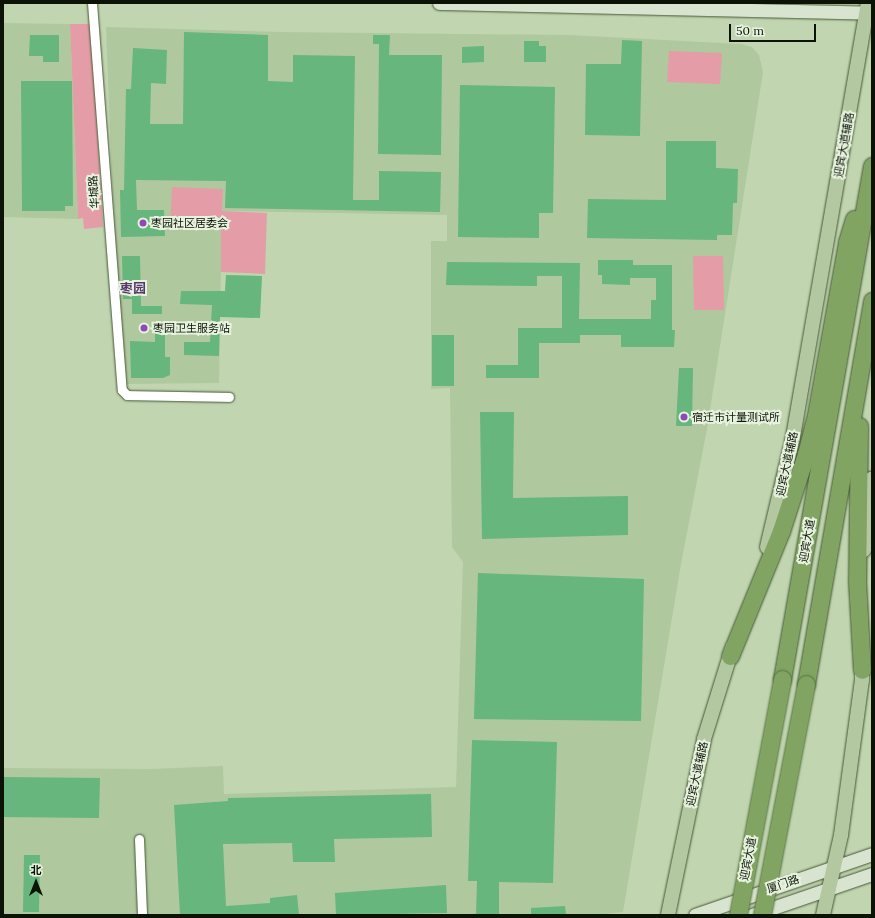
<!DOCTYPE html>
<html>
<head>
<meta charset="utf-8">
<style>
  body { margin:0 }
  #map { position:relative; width:875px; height:918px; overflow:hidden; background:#c1d6b0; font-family:Lora,"Noto Sans SC",serif }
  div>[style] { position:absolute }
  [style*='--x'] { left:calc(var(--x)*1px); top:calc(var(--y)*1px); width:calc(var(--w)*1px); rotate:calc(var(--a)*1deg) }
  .built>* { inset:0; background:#b0c89e }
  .green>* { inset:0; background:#e49da6 }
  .building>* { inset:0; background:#66b67d }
  .roads { filter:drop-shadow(0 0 1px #455736) drop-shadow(0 0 1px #455736) }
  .street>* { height:9px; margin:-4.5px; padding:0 4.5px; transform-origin:4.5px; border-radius:4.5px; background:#fff }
  .secondary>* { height:13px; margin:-6.5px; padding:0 6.5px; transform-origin:6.5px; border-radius:6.5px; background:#d9e4d0 }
  .primary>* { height:14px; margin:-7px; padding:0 7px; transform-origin:7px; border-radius:7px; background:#b3c8a1 }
  .highway>* { height:17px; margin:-8.5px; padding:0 8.5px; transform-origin:8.5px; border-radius:8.5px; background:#81a463 }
  .bridges { filter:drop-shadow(0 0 1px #587142) drop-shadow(0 0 1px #587142) }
  .highway-bridge>* { height:17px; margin:-8.5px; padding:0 8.5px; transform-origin:8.5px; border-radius:8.5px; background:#81a463 }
  .dots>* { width:11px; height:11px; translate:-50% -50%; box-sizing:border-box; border:2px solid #e8f3df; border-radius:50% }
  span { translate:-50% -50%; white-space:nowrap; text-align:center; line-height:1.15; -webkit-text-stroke:4px #e8f3df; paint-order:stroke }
  .street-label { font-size:11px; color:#0c1306 }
  .poi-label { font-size:11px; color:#0c1306 }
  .left { translate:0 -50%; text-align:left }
  .quarter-label { font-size:13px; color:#5a366f; font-weight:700 }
  .frame { position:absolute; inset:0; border:4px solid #0c1306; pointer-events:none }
  .north { position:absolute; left:16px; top:862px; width:40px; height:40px; -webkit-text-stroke:3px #e8f3df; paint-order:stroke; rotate:0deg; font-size:11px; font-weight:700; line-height:16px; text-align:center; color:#0c1306 }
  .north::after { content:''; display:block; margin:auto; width:14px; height:18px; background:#0c1306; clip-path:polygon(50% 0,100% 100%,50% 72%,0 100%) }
  .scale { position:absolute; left:729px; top:24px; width:87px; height:18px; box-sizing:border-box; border:2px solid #0c1306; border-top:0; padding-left:5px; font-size:12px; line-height:14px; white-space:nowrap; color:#0c1306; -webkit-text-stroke:3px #e8f3df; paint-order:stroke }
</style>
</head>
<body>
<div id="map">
  <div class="built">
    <i style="clip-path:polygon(3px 23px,70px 24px,78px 219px,3px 217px)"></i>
    <i style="clip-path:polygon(106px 27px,281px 32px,570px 35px,741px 44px,752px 47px,759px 55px,763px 72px,707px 429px,681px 564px,623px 912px,595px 915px,3px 915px,3px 768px,151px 769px,223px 766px,224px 794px,456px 787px,463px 562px,452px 547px,450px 388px,431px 389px,431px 241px,447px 241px,447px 215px,222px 211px,219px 383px,125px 384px,112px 185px)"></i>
  </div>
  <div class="green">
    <i style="clip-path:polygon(70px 24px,91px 24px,103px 227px,84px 229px,83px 218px,78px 219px)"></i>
    <i style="clip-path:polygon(669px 51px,722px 53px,720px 84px,667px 82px)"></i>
    <i style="clip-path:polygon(172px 187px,223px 189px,222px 211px,267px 213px,265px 274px,221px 272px,221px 228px,170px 229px)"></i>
    <i style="clip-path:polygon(693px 256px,723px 256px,724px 310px,694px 310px)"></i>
  </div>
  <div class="building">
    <i style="clip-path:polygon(184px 32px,268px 35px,268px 81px,293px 82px,293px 55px,355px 56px,353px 200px,379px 200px,379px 171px,441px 172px,440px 212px,225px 208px,226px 181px,136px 180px,137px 210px,164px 210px,165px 236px,121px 237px,120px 190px,124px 190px,126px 89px,131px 89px,133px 48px,167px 50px,166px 84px,151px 83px,150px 124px,183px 124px)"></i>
    <i style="clip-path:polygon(30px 35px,59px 35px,59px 62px,43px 62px,43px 56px,29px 56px)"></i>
    <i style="clip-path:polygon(373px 35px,390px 35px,389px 55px,442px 55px,441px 155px,378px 154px,379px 44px,373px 44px)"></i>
    <i style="clip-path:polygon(622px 40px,642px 41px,640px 136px,585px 135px,586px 64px,621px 64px)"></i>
    <i style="clip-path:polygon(524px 41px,539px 41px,539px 46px,546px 46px,546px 62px,524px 62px)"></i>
    <i style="clip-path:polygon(484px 46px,484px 62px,462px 63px,462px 47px)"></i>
    <i style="clip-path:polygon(21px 81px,72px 81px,73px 206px,65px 206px,65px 211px,22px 211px)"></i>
    <i style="clip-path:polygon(460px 85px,555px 87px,553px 213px,539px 213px,539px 238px,458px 237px)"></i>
    <i style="clip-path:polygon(666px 141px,716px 141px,716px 168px,738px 169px,737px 203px,733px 203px,732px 235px,717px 235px,717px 240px,587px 238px,588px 199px,666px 200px)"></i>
    <i style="clip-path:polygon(122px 256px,140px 256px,141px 306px,162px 306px,162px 314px,132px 314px,132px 299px,123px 299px)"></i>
    <i style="clip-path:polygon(598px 260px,633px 260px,633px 265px,672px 265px,672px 330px,675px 330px,674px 347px,621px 347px,621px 335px,580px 335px,580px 343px,539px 343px,539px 378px,486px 378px,486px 365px,518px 365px,518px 328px,562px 328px,562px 276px,537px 276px,537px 286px,446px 285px,447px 262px,580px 263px,579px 319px,651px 319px,651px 300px,656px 300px,656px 278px,630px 278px,630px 285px,602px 284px,602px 275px,598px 275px)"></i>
    <i style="clip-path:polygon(226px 275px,262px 276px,260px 318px,220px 317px,219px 356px,184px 355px,184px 342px,210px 342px,212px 305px,180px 304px,181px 291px,225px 291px)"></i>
    <i style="clip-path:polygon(155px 327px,165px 327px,165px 357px,170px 357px,170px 375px,163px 378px,131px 378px,130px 341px,155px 342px)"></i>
    <i style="clip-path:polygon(432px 335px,454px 335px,454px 386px,432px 386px)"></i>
    <i style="clip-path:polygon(679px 368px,693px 368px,692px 426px,676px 426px)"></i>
    <i style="clip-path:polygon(480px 412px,514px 412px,513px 498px,628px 496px,628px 535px,482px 539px)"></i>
    <i style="clip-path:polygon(478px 573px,644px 579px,641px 721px,474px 719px)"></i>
    <i style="clip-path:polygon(472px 740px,557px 742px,553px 883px,499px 882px,499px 915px,476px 915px,477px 881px,468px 881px)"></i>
    <i style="clip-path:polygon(3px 777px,100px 778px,99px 818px,3px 817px)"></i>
    <i style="clip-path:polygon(431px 794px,432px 837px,334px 839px,335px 862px,293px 862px,292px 843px,223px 844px,226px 906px,270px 903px,270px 898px,297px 895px,299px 915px,180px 915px,174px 805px,228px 801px,228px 798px)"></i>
    <i style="clip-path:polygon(24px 855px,40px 855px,39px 912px,23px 912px)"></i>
    <i style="clip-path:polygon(446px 885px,447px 913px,336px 915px,335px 893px)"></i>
    <i style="clip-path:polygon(565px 906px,566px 915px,531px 915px,531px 908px)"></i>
  </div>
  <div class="roads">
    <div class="street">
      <i style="--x:92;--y:3;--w:388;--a:85.6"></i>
      <i style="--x:122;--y:390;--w:7;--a:45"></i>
      <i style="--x:127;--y:395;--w:102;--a:1.1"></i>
      <i style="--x:139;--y:839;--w:76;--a:87.7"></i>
    </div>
    <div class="secondary">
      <i style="--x:439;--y:3;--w:427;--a:1.3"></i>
      <i style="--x:695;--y:915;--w:187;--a:-19"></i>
      <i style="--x:752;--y:915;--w:127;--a:-18.9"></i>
    </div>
    <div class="primary">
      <i style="--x:767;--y:547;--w:113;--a:-76.7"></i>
      <i style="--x:793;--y:437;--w:440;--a:-80.2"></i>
      <i style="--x:864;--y:550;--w:72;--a:-83.7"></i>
      <i style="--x:668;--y:915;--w:180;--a:-78.4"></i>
      <i style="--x:704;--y:739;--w:97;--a:-72.7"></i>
      <i style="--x:823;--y:915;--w:82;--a:-77.3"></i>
      <i style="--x:841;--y:835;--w:156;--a:-82.3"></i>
      <i style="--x:862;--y:680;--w:19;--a:-90"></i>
    </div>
    <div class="highway">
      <i style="--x:859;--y:426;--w:155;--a:90.7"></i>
      <i style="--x:857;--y:581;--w:89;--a:86.8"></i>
      <i style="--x:730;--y:656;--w:135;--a:-67.8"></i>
      <i style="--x:781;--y:531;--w:81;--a:-72"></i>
      <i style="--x:806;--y:454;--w:40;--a:-75.6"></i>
      <i style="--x:816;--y:415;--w:176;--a:-79.8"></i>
      <i style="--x:847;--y:242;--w:24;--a:-73"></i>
      <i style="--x:782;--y:679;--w:521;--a:-80.05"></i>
      <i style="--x:806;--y:684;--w:389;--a:-80.2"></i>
    </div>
  </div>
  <div class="bridges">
    <div class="highway-bridge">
      <i style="--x:738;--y:915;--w:240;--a:-79.4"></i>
      <i style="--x:762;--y:915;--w:235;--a:-79.2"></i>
    </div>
  </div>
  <div class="dots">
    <i style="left:143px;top:223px;background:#9147ba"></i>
    <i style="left:144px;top:328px;background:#9147ba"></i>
    <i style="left:684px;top:417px;background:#9147ba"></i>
  </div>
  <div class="street-label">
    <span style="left:844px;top:145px;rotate:-80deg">迎宾大道辅路</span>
    <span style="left:94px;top:192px;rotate:-94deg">华城路</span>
    <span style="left:787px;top:464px;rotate:-78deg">迎宾大道辅路</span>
    <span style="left:807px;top:541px;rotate:-80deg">迎宾大道</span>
    <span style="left:697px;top:774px;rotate:-78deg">迎宾大道辅路</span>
    <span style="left:748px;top:859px;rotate:-79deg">迎宾大道</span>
    <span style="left:783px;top:884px;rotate:-19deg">厦门路</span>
  </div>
  <div class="poi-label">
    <span class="left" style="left:151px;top:223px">枣园社区居委会</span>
    <span class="left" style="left:153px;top:328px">枣园卫生服务站</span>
    <span class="left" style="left:692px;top:417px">宿迁市计量测试所</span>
  </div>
  <div class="quarter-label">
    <span style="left:133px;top:289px">枣园</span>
  </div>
  <div class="frame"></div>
  <div class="north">北</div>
  <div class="scale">50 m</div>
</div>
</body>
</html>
